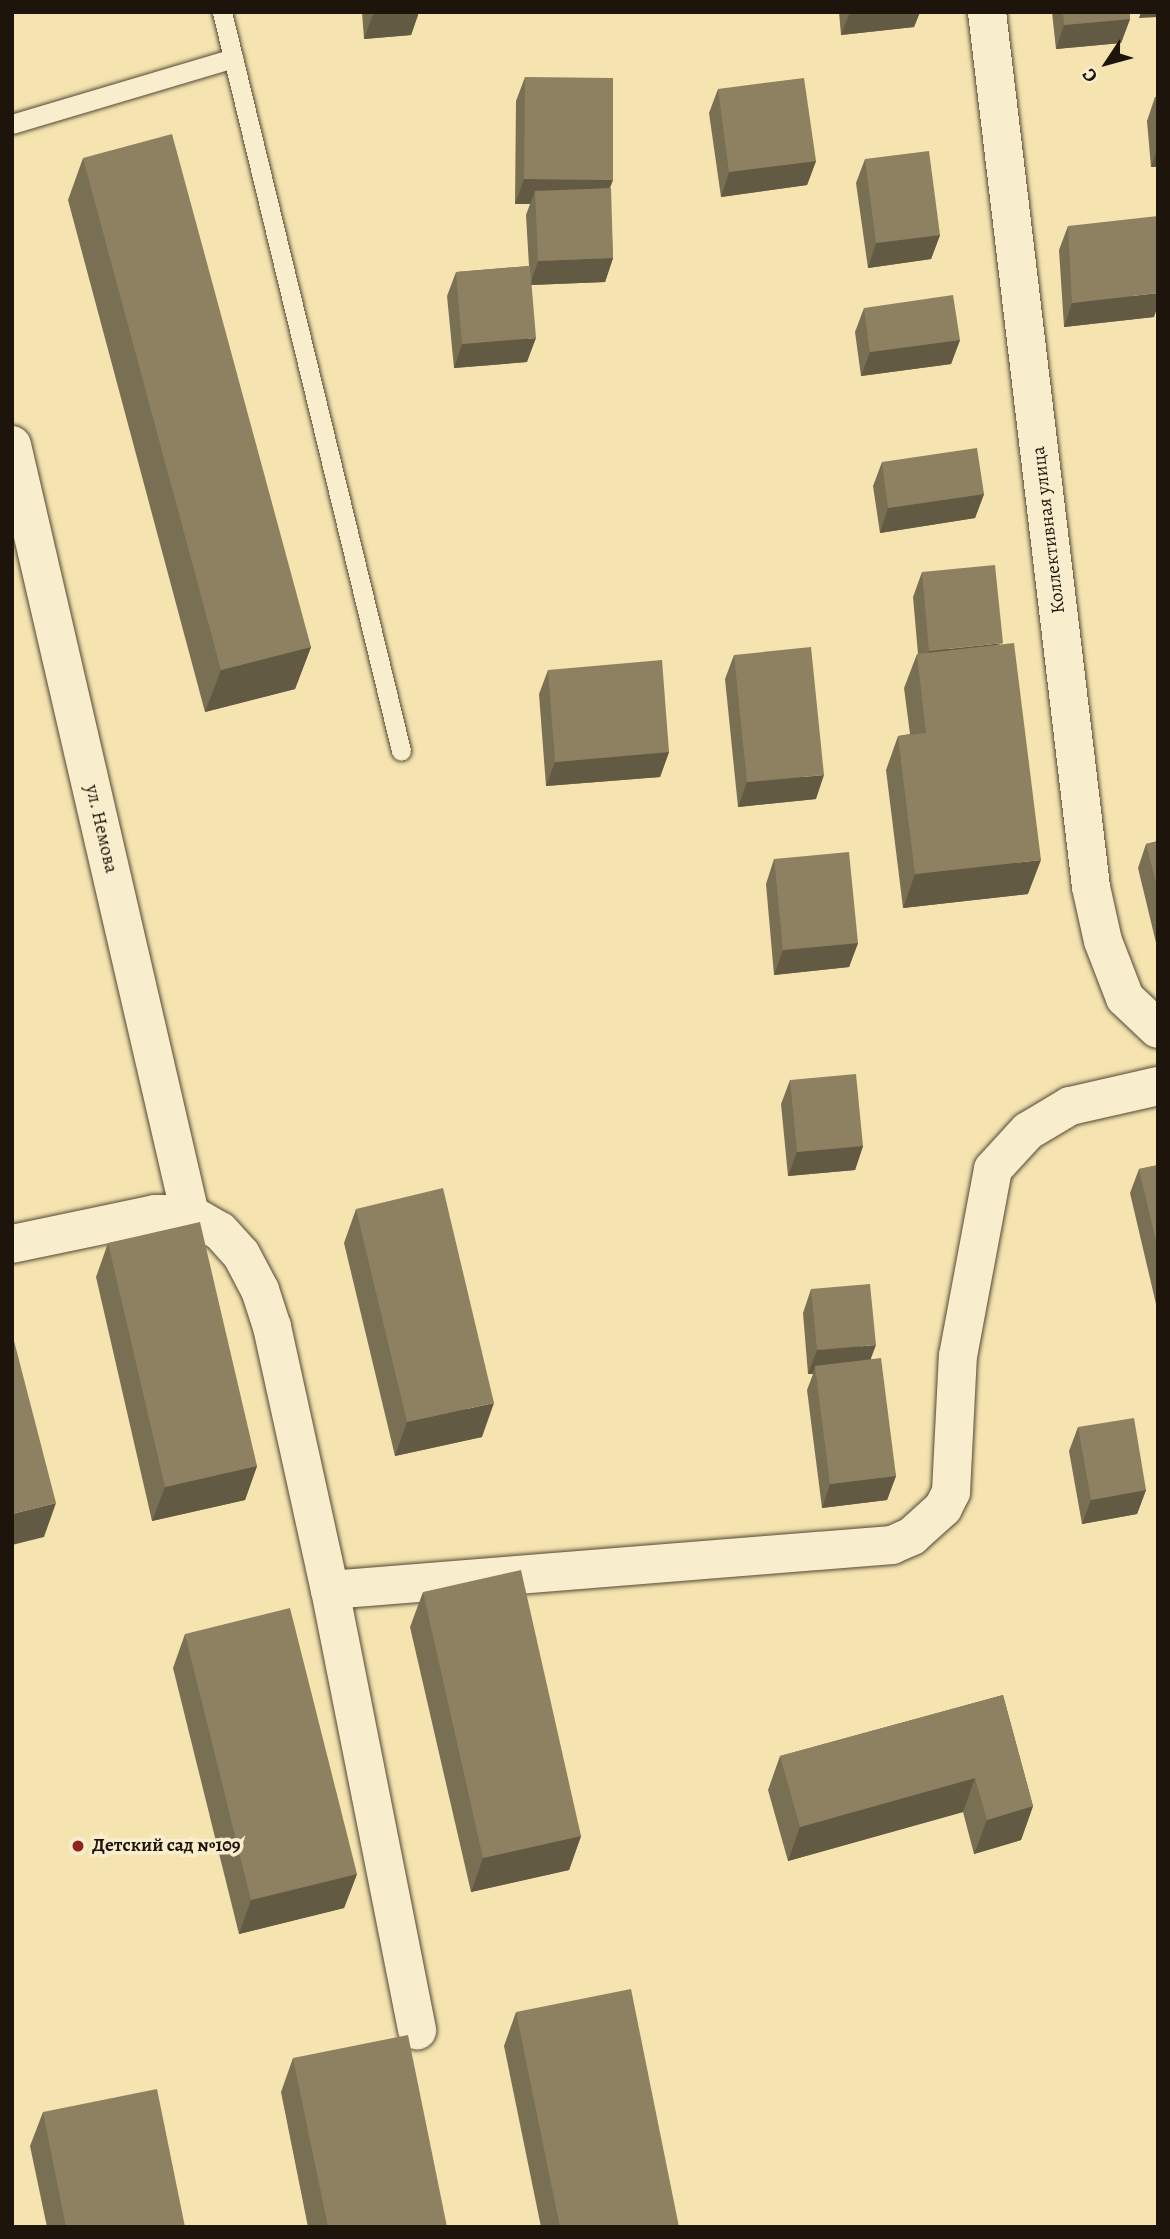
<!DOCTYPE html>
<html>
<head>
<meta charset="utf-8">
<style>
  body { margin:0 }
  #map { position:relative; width:1170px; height:2239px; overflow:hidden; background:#f5e4b0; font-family:Alegreya,serif }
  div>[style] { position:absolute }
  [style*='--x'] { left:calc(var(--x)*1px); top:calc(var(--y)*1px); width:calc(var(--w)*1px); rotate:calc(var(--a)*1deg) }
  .roads { filter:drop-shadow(0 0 2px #534935) drop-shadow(0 0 2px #534935) }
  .service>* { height:19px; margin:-9.5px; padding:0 9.5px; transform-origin:9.5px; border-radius:9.5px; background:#f8edcc }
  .minor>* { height:38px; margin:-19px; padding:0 19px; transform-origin:19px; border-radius:19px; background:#f8edcc }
  .wall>* { inset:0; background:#796f53 }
  .shaded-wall>* { inset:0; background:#635a44 }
  .building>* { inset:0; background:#8d8161 }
  .dots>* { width:19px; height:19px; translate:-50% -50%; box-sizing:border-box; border:4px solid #f8edcc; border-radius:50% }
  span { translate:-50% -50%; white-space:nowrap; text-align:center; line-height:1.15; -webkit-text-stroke:7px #f8edcc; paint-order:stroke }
  .street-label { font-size:19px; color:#1d150c }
  .poi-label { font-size:19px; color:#1d150c; font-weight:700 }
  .left { translate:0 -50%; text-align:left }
  .frame { position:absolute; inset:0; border:14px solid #1d150c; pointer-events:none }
  .north { position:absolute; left:1072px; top:28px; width:70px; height:70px; -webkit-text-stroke:5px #f8edcc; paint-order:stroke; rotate:234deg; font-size:19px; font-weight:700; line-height:28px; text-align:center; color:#1d150c }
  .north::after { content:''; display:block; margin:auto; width:24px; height:32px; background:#1d150c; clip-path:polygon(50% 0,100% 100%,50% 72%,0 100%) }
</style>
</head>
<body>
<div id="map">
  <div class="roads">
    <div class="service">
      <i style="--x:222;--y:12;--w:760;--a:76.38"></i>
      <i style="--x:12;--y:124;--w:231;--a:-16.6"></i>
    </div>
    <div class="minor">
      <i style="--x:987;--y:12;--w:881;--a:83.22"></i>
      <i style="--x:1091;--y:887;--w:55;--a:77.5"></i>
      <i style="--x:1103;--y:941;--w:61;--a:68.9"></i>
      <i style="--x:1125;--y:998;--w:45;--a:43.2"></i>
      <i style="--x:12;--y:445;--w:789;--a:76.97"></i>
      <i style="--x:12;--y:1244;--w:146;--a:-11.8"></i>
      <i style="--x:155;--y:1214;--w:35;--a:0"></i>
      <i style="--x:190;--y:1214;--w:34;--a:30"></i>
      <i style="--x:220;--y:1231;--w:31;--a:48"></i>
      <i style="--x:241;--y:1254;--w:41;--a:62.2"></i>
      <i style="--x:260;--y:1290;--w:39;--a:72"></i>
      <i style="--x:272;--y:1327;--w:269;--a:77.6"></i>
      <i style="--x:330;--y:1590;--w:449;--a:78.8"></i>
      <i style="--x:330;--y:1590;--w:564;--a:-4.58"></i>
      <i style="--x:892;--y:1545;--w:22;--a:-24"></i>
      <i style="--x:912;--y:1536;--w:42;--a:-42.1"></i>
      <i style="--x:943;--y:1508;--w:18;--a:-63"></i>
      <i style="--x:951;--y:1492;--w:136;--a:-87.1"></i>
      <i style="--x:958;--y:1356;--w:190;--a:-79.4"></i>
      <i style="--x:993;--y:1169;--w:52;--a:-47.4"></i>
      <i style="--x:1028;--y:1131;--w:49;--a:-30.8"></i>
      <i style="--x:1070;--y:1106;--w:90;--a:-12.8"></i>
    </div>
  </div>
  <div class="wall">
    <i style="clip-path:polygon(362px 12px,419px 12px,411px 35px,364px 39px)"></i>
    <i style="clip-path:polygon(839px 12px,920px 12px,914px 27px,841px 35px)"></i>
    <i style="clip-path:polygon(1052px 12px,1130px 12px,1130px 19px,1121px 43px,1056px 49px)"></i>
    <i style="clip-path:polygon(525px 77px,610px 188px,613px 258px,605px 282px,531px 285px,527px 362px,454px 368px,447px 296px,456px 272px,529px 266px,526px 215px,530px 204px,515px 204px,516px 101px)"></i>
    <i style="clip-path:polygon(718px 89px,816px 161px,807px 185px,721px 197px,709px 113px)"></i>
    <i style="clip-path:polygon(1155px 97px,1158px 97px,1158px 167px,1151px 167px,1147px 121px)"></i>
    <i style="clip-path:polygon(83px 158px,311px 647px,295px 689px,205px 712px,68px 200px)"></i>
    <i style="clip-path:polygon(865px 159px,940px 235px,931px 259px,868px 268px,856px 183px)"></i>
    <i style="clip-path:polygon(1068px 226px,1154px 317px,1064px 327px,1059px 250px)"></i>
    <i style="clip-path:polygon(864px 308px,960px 340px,951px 364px,861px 376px,855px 332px)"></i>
    <i style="clip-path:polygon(882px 462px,984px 494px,975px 518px,880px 533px,873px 486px)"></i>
    <i style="clip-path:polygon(922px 572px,1028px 894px,903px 908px,886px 770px,898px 736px,910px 734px,904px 688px,917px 654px,918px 654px,913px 597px)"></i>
    <i style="clip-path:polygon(734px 655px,816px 799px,738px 807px,725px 679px)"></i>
    <i style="clip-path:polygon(548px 670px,669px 752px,660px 777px,546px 786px,539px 694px)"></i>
    <i style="clip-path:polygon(1158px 841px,1158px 951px,1138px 868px,1146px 844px)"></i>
    <i style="clip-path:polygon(774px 859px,858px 943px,849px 967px,774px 975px,766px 884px)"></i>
    <i style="clip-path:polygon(790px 1080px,863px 1146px,855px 1170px,788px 1176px,781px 1104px)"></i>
    <i style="clip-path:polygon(1158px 1165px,1158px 1303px,1156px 1304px,1130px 1193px,1139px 1169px)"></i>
    <i style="clip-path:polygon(356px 1209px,482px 1437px,395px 1456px,344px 1243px)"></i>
    <i style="clip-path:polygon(108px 1243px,257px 1466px,245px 1500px,152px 1521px,96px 1277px)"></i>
    <i style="clip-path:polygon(811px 1289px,871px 1359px,896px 1476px,887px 1500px,822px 1508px,807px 1390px,813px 1374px,808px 1374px,803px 1313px)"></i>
    <i style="clip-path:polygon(1078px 1427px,1146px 1490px,1137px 1514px,1082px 1524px,1069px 1451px)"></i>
    <i style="clip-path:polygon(423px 1592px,581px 1836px,569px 1870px,471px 1892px,410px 1627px)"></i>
    <i style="clip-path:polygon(185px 1634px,357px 1874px,344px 1908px,239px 1934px,173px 1668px)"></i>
    <i style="clip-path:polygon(1003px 1695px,1033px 1806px,1021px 1840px,974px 1854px,963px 1812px,788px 1861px,768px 1790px,780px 1756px)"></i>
    <i style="clip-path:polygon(516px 2012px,679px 2227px,541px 2227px,504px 2046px)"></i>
    <i style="clip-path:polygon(293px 2058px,447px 2227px,308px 2227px,281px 2092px)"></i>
    <i style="clip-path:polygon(43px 2112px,185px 2227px,47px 2227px,30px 2146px)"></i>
  </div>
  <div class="shaded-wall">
    <i style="clip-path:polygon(403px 12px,419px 12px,411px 35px,364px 39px,373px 14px)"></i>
    <i style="clip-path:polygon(850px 12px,920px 12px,914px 27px,841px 35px)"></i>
    <i style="clip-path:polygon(1141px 12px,1158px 12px,1158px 17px,1139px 18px)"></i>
    <i style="clip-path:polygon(1130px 19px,1121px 43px,1056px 49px,1064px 25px)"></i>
    <i style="clip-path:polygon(1158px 147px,1158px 167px,1151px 167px)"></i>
    <i style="clip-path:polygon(816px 161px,807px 185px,721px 197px,729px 172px)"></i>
    <i style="clip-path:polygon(524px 179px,613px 180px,604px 204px,535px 191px,530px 204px,515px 204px)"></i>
    <i style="clip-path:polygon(940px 235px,931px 259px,868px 268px,876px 243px)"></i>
    <i style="clip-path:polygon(613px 258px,605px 282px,530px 285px,538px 261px)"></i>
    <i style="clip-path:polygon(1158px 293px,1158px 306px,1154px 317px,1064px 327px,1072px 303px)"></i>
    <i style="clip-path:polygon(536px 338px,527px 362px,454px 368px,462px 344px)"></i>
    <i style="clip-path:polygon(960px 340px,951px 364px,861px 376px,870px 352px)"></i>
    <i style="clip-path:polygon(984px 494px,975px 518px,880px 533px,888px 508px)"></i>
    <i style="clip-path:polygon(1003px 643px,921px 675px,929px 651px)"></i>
    <i style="clip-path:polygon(311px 647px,295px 689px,205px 712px,221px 670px)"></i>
    <i style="clip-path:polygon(669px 752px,660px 777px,546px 786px,555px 762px)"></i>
    <i style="clip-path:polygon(824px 775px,816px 799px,738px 807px,747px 782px)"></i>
    <i style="clip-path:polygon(1041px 860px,1028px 894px,903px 908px,915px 874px)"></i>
    <i style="clip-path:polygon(858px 943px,849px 967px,774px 975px,783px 950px)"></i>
    <i style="clip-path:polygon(863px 1146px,855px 1170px,788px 1176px,797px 1152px)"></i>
    <i style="clip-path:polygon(876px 1345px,867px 1369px,815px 1366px,813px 1374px,808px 1374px,817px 1350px)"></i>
    <i style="clip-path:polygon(494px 1403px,482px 1437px,395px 1456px,407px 1422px)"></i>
    <i style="clip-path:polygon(257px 1466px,245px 1500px,152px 1521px,165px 1487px)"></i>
    <i style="clip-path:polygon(896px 1476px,887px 1500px,822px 1508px,830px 1484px)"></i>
    <i style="clip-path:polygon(1146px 1490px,1137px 1514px,1082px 1524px,1091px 1500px)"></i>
    <i style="clip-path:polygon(56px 1503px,44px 1537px,12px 1545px,12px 1514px)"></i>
    <i style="clip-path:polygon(975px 1778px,963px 1812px,788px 1861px,800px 1827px)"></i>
    <i style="clip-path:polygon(1033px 1806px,1021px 1840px,974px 1854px,987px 1820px)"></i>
    <i style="clip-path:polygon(581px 1836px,569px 1870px,471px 1892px,483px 1858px)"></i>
    <i style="clip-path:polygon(357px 1874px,344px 1908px,239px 1934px,251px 1900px)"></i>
  </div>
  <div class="building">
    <i style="clip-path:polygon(372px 12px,403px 12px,373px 14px)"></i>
    <i style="clip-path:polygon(1063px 12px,1130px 12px,1130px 19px,1064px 25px)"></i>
    <i style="clip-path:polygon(525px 77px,613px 78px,613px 180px,524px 179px)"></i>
    <i style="clip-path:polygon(804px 78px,816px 161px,729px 172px,718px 89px)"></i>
    <i style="clip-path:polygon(1155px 97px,1158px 97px,1158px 125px)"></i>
    <i style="clip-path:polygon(172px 134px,311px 647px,221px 670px,83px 158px)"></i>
    <i style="clip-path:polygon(929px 151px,940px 235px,876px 243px,865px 159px)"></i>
    <i style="clip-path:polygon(611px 188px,613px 258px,538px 261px,535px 191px)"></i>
    <i style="clip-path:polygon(1158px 216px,1158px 293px,1072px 303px,1068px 226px)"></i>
    <i style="clip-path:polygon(530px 266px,536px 338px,462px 344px,456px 272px)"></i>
    <i style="clip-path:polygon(953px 295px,960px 340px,870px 352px,864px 308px)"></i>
    <i style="clip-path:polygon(977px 448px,984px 494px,888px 508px,882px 462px)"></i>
    <i style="clip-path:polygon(995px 565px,1003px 643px,929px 651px,922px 572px)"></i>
    <i style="clip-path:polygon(1014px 643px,1041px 860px,915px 874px,898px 736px,926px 733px,917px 654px)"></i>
    <i style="clip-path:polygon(811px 647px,824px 775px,747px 782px,734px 655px)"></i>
    <i style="clip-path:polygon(662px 660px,669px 752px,555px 762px,548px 670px)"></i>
    <i style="clip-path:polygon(1158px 841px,1158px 890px,1146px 844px)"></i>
    <i style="clip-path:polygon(849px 852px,858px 943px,783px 950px,774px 859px)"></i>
    <i style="clip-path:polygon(856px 1074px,863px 1146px,797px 1152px,790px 1080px)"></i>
    <i style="clip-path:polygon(1158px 1165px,1158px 1250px,1139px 1169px)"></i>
    <i style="clip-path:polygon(443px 1188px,494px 1403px,407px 1422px,356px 1209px)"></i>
    <i style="clip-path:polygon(200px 1222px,257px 1466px,165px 1487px,108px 1243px)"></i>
    <i style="clip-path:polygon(870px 1284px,876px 1345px,817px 1350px,811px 1289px)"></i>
    <i style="clip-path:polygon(12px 1333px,56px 1503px,12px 1514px)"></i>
    <i style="clip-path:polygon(881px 1358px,896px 1476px,830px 1484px,815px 1366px)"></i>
    <i style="clip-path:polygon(1134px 1418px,1146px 1490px,1091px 1500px,1078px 1427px)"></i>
    <i style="clip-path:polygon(521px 1570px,581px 1836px,483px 1858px,423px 1592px)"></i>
    <i style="clip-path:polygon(290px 1608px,357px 1874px,251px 1900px,185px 1634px)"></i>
    <i style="clip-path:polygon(1003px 1695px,1033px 1806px,987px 1820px,975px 1778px,800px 1827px,780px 1756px)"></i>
    <i style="clip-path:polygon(631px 1989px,679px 2227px,560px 2227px,516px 2012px)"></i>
    <i style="clip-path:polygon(408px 2035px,447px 2227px,328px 2227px,293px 2058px)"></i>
    <i style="clip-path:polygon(157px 2089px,185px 2227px,66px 2227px,43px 2112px)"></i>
  </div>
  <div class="dots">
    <i style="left:78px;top:1846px;background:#8f2418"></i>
  </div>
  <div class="street-label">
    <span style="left:1049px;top:530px;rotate:-97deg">Коллективная улица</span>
    <span style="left:101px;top:829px;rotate:77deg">ул. Немова</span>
  </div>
  <div class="poi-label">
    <span class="left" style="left:92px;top:1846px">Детский сад №109</span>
  </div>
  <div class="frame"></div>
  <div class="north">С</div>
</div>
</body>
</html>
